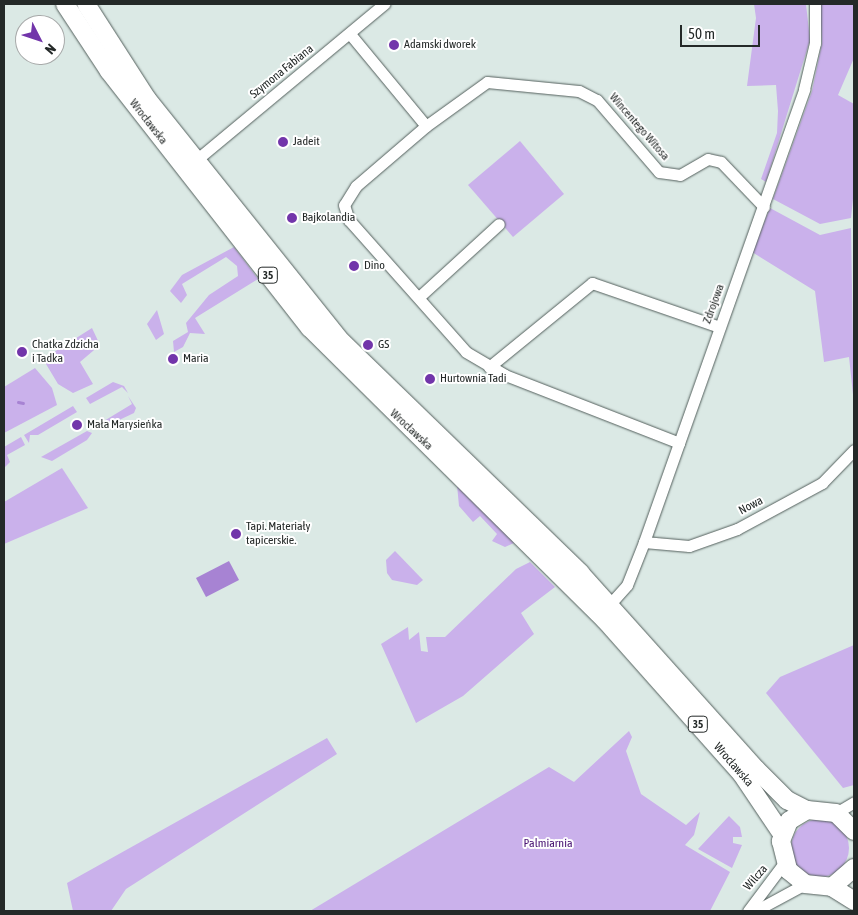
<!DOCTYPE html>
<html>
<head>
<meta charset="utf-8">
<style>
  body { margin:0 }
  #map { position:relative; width:858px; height:915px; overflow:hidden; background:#dbe9e5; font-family:"Asap Condensed",sans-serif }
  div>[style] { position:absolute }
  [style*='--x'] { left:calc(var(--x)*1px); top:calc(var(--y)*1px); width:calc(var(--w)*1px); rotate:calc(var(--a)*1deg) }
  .green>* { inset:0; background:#cab1eb }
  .round { border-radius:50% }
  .water>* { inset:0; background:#a783d3 }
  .stream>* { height:3px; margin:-1.5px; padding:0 1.5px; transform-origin:1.5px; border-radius:1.5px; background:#a783d3 }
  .roads { filter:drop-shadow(0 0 1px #535f5c) drop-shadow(0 0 1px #535f5c) }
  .street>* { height:11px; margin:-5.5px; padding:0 5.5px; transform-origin:5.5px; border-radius:5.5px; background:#fff }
  .primary>* { height:18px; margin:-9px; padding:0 9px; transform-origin:9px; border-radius:9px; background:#fff }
  .dots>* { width:14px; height:14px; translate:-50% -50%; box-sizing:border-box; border:2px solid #fff; border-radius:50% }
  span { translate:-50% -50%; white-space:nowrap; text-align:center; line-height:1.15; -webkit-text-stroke:4px #fff; paint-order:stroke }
  .shield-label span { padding:1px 4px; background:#fff; border:1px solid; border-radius:4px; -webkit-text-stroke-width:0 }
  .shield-label { font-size:11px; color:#242928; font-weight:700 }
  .poi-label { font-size:12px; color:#242928 }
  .left { translate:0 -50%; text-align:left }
  .street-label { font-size:12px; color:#242928 }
  .park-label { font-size:12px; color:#471272 }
  .frame { position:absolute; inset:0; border:5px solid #242928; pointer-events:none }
  .north { position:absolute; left:15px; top:15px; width:50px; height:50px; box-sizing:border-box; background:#fff; border:1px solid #a7a9a9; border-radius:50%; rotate:131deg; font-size:14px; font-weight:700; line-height:20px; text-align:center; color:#242928 }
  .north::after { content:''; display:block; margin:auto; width:18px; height:22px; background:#7235aa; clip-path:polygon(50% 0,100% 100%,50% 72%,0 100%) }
  .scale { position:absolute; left:680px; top:25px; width:80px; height:22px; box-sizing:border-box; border:2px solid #242928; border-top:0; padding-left:6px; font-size:15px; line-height:18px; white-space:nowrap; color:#242928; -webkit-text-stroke:4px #fff; paint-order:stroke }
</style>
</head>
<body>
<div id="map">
  <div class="green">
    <i style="clip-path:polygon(754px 4px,806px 4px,810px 40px,766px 182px,761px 179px,777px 133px,778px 111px,776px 85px,747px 86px,756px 18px)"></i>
    <i style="clip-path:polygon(820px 4px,854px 4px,854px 58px,838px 95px,854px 104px,854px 189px,851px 218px,820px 224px,773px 199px,812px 91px,822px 43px)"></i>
    <i style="clip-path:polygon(520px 141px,564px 194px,513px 237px,468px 185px)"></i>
    <i style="clip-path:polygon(770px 208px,820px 235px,851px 228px,854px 404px,849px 357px,824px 362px,815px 291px,752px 252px)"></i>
    <i style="clip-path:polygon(234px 247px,258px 279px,195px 318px,205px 334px,190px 333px,183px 347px,174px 352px,173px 341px,188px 332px,186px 323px,209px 295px,238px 276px,237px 266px,226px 257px,182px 284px,187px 295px,181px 303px,170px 291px,182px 275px)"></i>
    <i style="clip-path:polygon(157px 310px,164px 334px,156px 340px,147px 324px)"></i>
    <i style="clip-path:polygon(92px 328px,100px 345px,80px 362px,93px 384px,73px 393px,58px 384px,43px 359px)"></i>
    <i style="clip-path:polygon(35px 368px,52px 388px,57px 405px,4px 433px,4px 387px)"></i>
    <i style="clip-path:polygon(113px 382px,124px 386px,128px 393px,122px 387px,90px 404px,86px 398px)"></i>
    <i style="clip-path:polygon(128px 396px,136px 408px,134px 413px,98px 430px,99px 424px,132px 404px)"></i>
    <i style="clip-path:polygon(73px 406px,77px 412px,38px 435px,30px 435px,29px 443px,24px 435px)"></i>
    <i style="clip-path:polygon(87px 431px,92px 433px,87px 440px,52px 461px,41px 457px)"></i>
    <i style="clip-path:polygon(21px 437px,25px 445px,7px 455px,10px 462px,4px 468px,4px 447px)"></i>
    <i style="clip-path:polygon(62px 468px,88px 508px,4px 544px,4px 502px)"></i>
    <i style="clip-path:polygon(457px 485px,516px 542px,505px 547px,492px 541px,497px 534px,480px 516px,473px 522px,459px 506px)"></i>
    <i style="clip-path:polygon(395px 551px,423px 580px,417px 585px,392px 580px,387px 573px,386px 560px)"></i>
    <i style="clip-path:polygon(530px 562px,555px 587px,521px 613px,534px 634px,463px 696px,416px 723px,381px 644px,408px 627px,409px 640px,419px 632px,421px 651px,428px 652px,426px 637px,445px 637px,516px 569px)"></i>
    <i style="clip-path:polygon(854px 645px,854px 785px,843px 788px,766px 693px,780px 677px)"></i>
    <i style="clip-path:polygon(629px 731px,632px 737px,626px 751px,641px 794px,686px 825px,700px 812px,694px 835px,685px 845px,730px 872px,710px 911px,310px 911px,549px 767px,574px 782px)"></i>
    <i style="clip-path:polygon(327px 738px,337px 754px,126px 889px,111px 911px,73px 911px,67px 883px)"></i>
    <i style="clip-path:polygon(729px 816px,740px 827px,742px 837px,733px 837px,733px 843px,742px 845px,732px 868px,698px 849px)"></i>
    <i class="round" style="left:791px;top:819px;width:58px;height:58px"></i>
  </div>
  <div class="water">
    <i style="clip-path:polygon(229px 561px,239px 580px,206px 597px,196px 578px)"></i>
  </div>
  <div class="stream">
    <i style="--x:18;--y:402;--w:5;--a:11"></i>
  </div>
  <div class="roads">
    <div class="street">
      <i style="--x:350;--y:34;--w:119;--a:50.4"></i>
      <i style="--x:426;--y:126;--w:92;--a:139.4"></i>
      <i style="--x:356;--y:186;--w:22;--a:122"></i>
      <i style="--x:344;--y:205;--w:16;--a:72"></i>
      <i style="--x:349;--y:220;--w:176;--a:48.4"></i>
      <i style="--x:466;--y:352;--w:45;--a:30.5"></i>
      <i style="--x:505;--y:375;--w:187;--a:21.3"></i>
      <i style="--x:426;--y:126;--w:75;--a:-35.8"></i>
      <i style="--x:487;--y:82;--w:92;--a:5.6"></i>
      <i style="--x:579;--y:91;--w:20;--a:27"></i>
      <i style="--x:597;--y:100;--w:95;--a:49.3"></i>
      <i style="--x:659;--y:172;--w:21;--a:8"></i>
      <i style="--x:680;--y:175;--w:32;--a:-30"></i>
      <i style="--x:708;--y:159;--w:13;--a:13"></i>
      <i style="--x:721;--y:162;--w:62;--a:46.3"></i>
      <i style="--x:195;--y:161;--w:246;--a:-39.7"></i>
      <i style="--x:419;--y:297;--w:108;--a:-42.4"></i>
      <i style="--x:489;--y:367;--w:133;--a:-39.2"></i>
      <i style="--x:592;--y:283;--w:135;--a:19"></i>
      <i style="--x:644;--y:542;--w:45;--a:5.1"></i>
      <i style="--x:689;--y:546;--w:51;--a:-19.5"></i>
      <i style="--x:737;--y:529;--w:97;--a:-28.4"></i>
      <i style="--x:822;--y:483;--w:46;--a:-45.9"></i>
      <i style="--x:610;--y:604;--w:25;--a:-48"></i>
      <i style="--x:627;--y:585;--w:46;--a:-68.4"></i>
      <i style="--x:644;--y:542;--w:480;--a:-70.5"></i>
      <i style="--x:804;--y:89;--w:47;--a:-76.6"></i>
      <i style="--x:815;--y:43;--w:39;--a:-90"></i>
      <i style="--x:836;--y:813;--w:21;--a:-31"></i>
      <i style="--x:748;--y:911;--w:60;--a:-53.1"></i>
      <i style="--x:755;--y:911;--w:57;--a:-28.4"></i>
    </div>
    <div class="primary">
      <i style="--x:65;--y:4;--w:80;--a:56.7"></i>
      <i style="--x:109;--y:71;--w:326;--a:52"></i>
      <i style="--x:310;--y:328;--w:415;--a:44.7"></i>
      <i style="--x:605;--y:620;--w:205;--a:48.4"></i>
      <i style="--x:741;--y:773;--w:73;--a:56.1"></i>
      <i style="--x:86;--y:4;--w:113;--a:57.3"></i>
      <i style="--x:147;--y:99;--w:312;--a:51.3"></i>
      <i style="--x:342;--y:342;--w:332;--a:44.1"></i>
      <i style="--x:580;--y:573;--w:263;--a:48.1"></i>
      <i style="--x:756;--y:769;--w:44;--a:45"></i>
      <i style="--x:787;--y:800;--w:22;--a:27"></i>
      <i style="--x:854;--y:831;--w:25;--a:-135"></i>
      <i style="--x:836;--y:813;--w:29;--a:-174"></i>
      <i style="--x:807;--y:810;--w:21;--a:149"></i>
      <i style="--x:789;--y:821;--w:22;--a:112"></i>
      <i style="--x:781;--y:841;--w:30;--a:76"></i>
      <i style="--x:788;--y:870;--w:22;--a:39"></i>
      <i style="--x:805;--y:884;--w:27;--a:6"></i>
      <i style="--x:832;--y:887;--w:29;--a:-41"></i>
      <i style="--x:832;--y:887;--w:26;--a:32"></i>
    </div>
  </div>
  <div class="dots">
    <i style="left:394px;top:45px;background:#7235aa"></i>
    <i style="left:283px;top:142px;background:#7235aa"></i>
    <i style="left:292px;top:218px;background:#7235aa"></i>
    <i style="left:354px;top:266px;background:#7235aa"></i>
    <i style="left:368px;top:345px;background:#7235aa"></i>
    <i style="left:22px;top:352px;background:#7235aa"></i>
    <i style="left:173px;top:359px;background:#7235aa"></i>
    <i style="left:430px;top:379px;background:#7235aa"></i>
    <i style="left:77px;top:425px;background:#7235aa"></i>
    <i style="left:236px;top:534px;background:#7235aa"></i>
  </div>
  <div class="shield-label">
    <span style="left:268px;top:275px">35</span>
    <span style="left:698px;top:724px">35</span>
  </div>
  <div class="poi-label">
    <span class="left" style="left:404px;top:45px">Adamski dworek</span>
    <span class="left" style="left:293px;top:142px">Jadeit</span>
    <span class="left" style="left:302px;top:218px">Bajkolandia</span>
    <span class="left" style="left:364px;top:266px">Dino</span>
    <span class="left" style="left:32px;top:352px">Chatka Zdzicha<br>i Tadka</span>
    <span class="left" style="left:378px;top:345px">GS</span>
    <span class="left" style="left:183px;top:359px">Maria</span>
    <span class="left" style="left:440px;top:379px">Hurtownia Tadi</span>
    <span class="left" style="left:87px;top:425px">Mała Marysieńka</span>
    <span class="left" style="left:246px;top:534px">Tapi. Materiały<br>tapicerskie.</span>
  </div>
  <div class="street-label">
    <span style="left:282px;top:72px;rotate:-39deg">Szymona Fabiana</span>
    <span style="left:148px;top:122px;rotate:52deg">Wrocławska</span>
    <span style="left:639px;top:127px;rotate:49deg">Wincentego Witosa</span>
    <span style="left:714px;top:304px;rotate:-70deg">Zdrojowa</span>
    <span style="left:411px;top:430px;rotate:43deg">Wrocławska</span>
    <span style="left:751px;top:506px;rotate:-28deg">Nowa</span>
    <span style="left:733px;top:765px;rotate:49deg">Wrocławska</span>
    <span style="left:756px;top:878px;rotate:-49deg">Wilcza</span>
  </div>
  <div class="park-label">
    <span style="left:548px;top:844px">Palmiarnia</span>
  </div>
  <div class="frame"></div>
  <div class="north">N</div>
  <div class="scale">50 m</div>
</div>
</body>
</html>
